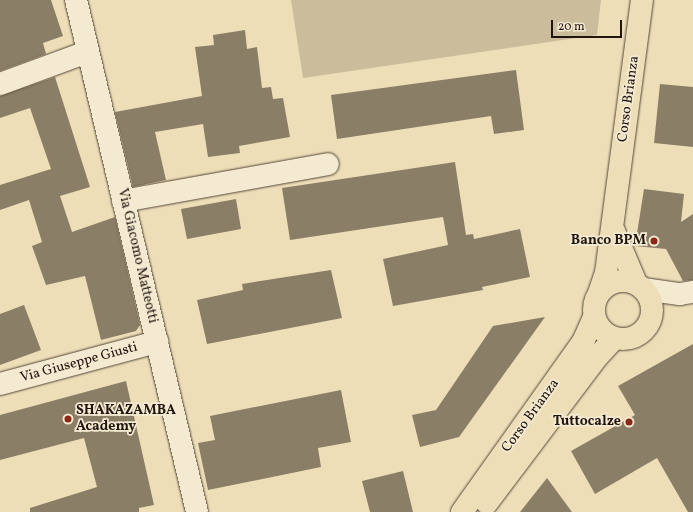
<!DOCTYPE html>
<html>
<head>
<meta charset="utf-8">
<style>
  body { margin:0 }
  #map { position:relative; width:693px; height:512px; overflow:hidden; background:#eedeb8; font-family:Vollkorn,serif }
  div>[style] { position:absolute }
  [style*='--x'] { left:calc(var(--x)*1px); top:calc(var(--y)*1px); width:calc(var(--w)*1px); rotate:calc(var(--a)*1deg) }
  .green>* { inset:0; background:#cbbc9b }
  .building>* { inset:0; background:#8b7e67 }
  .roads { filter:drop-shadow(0 0 1px #544739) drop-shadow(0 0 1px #544739) }
  .minor>* { height:22px; margin:-11px; padding:0 11px; transform-origin:11px; border-radius:11px; background:#f4ead1 }
  .major>* { height:22px; margin:-11px; padding:0 11px; transform-origin:11px; border-radius:11px; background:#eedeb8 }
  .major>.ring { margin:-11px; padding:0; box-sizing:content-box; background:none; border:22px solid #eedeb8; border-radius:50% }
  .dots>* { width:11px; height:11px; translate:-50% -50%; box-sizing:border-box; border:2px solid #f4ead1; border-radius:50% }
  span { translate:-50% -50%; white-space:nowrap; text-align:center; line-height:1.15; -webkit-text-stroke:3.5px #f4ead1; paint-order:stroke }
  .street-label { font-size:14px; color:#20150f }
  .poi-label { font-size:14px; color:#20150f; font-weight:700 }
  .right { translate:-100% -50%; text-align:right }
  .left { translate:0 -50%; text-align:left }
  .scale { position:absolute; left:551px; top:20px; width:71px; height:18px; box-sizing:border-box; border:2px solid #20150f; border-top:0; padding-left:5px; font-size:12px; line-height:14px; white-space:nowrap; color:#20150f; -webkit-text-stroke:3px #f4ead1; paint-order:stroke }
</style>
</head>
<body>
<div id="map">
  <div class="green">
    <i style="clip-path:polygon(291px 0,601px 0,597px 35px,303px 78px)"></i>
  </div>
  <div class="building">
    <i style="clip-path:polygon(0 0,51px 0,63px 36px,43px 43px,46px 54px,0 71px)"></i>
    <i style="clip-path:polygon(245px 30px,247px 49px,257px 47px,262px 88px,271px 87px,273px 99px,283px 98px,290px 137px,239px 146px,240px 153px,208px 157px,203px 124px,155px 132px,166px 180px,133px 187px,115px 112px,202px 96px,195px 47px,214px 45px,213px 35px)"></i>
    <i style="clip-path:polygon(516px 70px,524px 130px,494px 134px,491px 116px,337px 139px,331px 95px)"></i>
    <i style="clip-path:polygon(55px 77px,90px 187px,60px 196px,72px 232px,115px 217px,140px 325px,136px 331px,101px 340px,85px 276px,46px 285px,32px 246px,42px 242px,29px 200px,0 210px,0 185px,51px 169px,30px 108px,0 118px,0 96px)"></i>
    <i style="clip-path:polygon(660px 84px,693px 87px,693px 147px,654px 143px)"></i>
    <i style="clip-path:polygon(455px 162px,466px 235px,473px 234px,474px 239px,520px 229px,530px 277px,482px 287px,483px 290px,393px 306px,383px 259px,448px 245px,443px 217px,290px 240px,282px 188px)"></i>
    <i style="clip-path:polygon(644px 189px,684px 194px,681px 222px,693px 214px,693px 280px,683px 281px,666px 249px,635px 246px)"></i>
    <i style="clip-path:polygon(236px 199px,241px 229px,187px 239px,181px 209px)"></i>
    <i style="clip-path:polygon(331px 270px,342px 318px,207px 344px,197px 300px,243px 290px,242px 284px)"></i>
    <i style="clip-path:polygon(24px 305px,41px 350px,0 365px,0 314px)"></i>
    <i style="clip-path:polygon(545px 317px,459px 437px,420px 447px,412px 415px,436px 410px,493px 326px)"></i>
    <i style="clip-path:polygon(693px 344px,693px 512px,688px 512px,657px 458px,595px 494px,571px 451px,635px 415px,618px 386px)"></i>
    <i style="clip-path:polygon(126px 381px,154px 505px,139px 508px,139px 512px,30px 512px,30px 508px,97px 487px,84px 438px,0 460px,0 415px)"></i>
    <i style="clip-path:polygon(341px 390px,351px 442px,318px 448px,321px 467px,208px 490px,198px 443px,215px 440px,210px 416px)"></i>
    <i style="clip-path:polygon(403px 471px,413px 512px,370px 512px,362px 481px)"></i>
    <i style="clip-path:polygon(547px 478px,572px 512px,520px 512px)"></i>
  </div>
  <div class="roads">
    <div class="minor">
      <i style="--x:76;--y:0;--w:526;--a:76.7"></i>
      <i style="--x:0;--y:84;--w:93;--a:-20.2"></i>
      <i style="--x:123;--y:201;--w:208;--a:-10.2"></i>
      <i style="--x:643;--y:289;--w:37;--a:8"></i>
      <i style="--x:680;--y:294;--w:13;--a:-9"></i>
      <i style="--x:0;--y:384;--w:163;--a:-15"></i>
    </div>
    <div class="major">
      <i style="--x:614;--y:231;--w:56;--a:67.1"></i>
      <i class="ring" style="left:594px;top:281px;width:36px;height:36px"></i>
      <i style="--x:599;--y:293;--w:21;--a:-71"></i>
      <i style="--x:606;--y:273;--w:275;--a:-82.5"></i>
      <i style="--x:487;--y:503;--w:183;--a:-53"></i>
      <i style="--x:597;--y:357;--w:26;--a:-47"></i>
      <i style="--x:462;--y:512;--w:209;--a:-54.6"></i>
      <i style="--x:583;--y:342;--w:27;--a:-66"></i>
    </div>
  </div>
  <div class="dots">
    <i style="left:654px;top:241px;background:#8f2418"></i>
    <i style="left:68px;top:419px;background:#8f2418"></i>
    <i style="left:629px;top:422px;background:#8f2418"></i>
  </div>
  <div class="street-label">
    <span style="left:629px;top:99px;rotate:-82deg">Corso Brianza</span>
    <span style="left:137px;top:256px;rotate:77deg">Via Giacomo Matteotti</span>
    <span style="left:79px;top:363px;rotate:-15deg">Via Giuseppe Giusti</span>
    <span style="left:531px;top:416px;rotate:-54deg">Corso Brianza</span>
  </div>
  <div class="poi-label">
    <span class="right" style="left:646px;top:241px">Banco BPM</span>
    <span class="left" style="left:76px;top:419px">SHAKAZAMBA<br>Academy</span>
    <span class="right" style="left:621px;top:422px">Tuttocalze</span>
  </div>
  <div class="scale">20 m</div>
</div>
</body>
</html>
